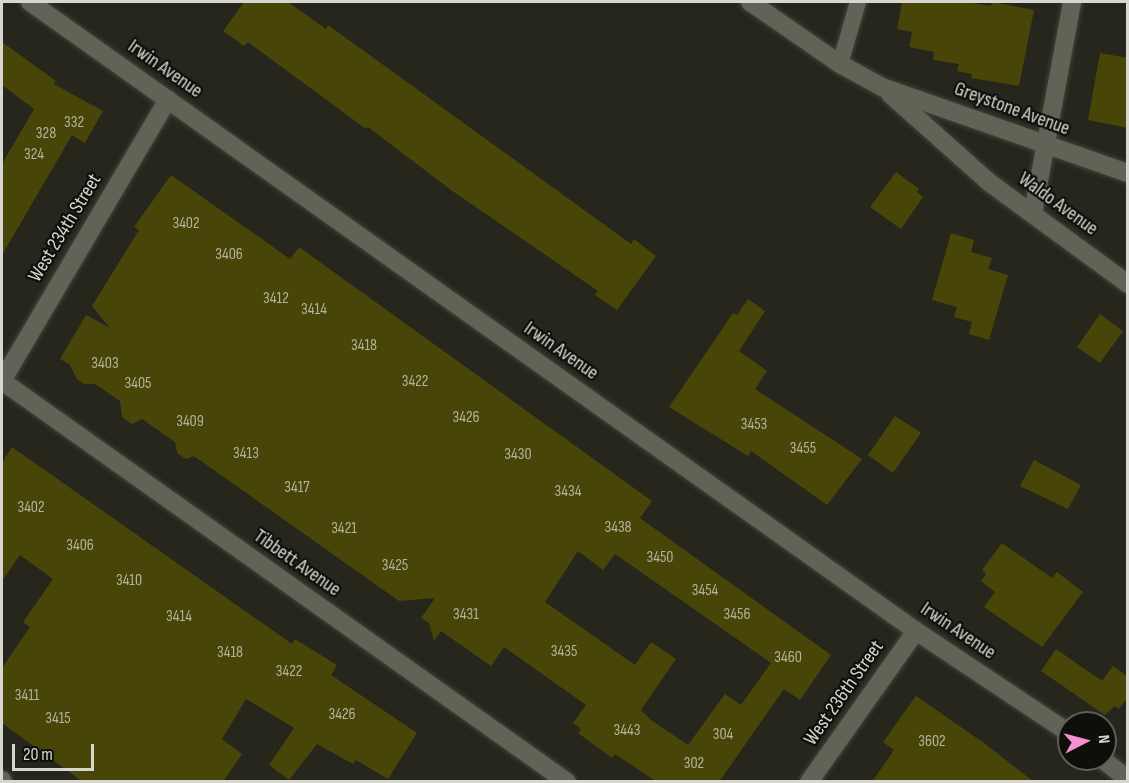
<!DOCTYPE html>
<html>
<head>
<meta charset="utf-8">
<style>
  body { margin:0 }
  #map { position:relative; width:1129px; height:783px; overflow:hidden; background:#26261c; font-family:"Sofia Sans Condensed",sans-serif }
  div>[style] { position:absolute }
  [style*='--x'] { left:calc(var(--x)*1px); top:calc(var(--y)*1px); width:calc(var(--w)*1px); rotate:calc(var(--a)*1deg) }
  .building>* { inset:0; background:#474608 }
  .roads { filter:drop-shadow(0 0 2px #43433b) drop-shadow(0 0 2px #43433b) }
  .lane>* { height:16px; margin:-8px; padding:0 8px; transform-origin:8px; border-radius:8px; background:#626256 }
  .street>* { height:18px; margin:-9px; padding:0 9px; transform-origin:9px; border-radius:9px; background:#626256 }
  span { translate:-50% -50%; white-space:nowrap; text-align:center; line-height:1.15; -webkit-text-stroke:4.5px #0e0e0a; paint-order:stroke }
  .number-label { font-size:16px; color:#b3b39e }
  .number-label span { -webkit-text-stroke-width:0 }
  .street-label { font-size:20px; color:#d7d7d0 }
  .frame { position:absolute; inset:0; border:3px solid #d7d7d0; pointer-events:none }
  .north { position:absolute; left:1057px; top:711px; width:60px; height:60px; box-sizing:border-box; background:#0e0e0a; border:2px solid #5e5e59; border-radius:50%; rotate:84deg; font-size:16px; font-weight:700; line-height:24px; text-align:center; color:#d7d7d0 }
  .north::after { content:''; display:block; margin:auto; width:21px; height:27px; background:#f690d0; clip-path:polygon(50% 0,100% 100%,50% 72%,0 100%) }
  .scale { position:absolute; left:12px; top:744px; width:82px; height:27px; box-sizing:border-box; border:3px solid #d7d7d0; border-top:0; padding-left:8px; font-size:18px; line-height:21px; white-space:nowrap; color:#d7d7d0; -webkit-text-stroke:4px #0e0e0a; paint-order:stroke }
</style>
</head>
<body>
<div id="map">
  <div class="building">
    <i style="clip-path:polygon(244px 2px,288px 2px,326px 29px,328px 25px,631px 244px,634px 239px,656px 256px,617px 310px,595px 295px,598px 291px,451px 190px,368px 127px,366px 129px,248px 42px,244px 46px,223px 31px)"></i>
    <i style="clip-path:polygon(902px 2px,966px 2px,991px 6px,992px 2px,1034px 10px,1019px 86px,971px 78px,972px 74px,957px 71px,959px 64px,933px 60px,934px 52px,909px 47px,912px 32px,897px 29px)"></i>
    <i style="clip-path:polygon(2px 42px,56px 81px,54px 84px,103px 111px,85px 143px,72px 135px,2px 255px,2px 164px,34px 109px,2px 85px)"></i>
    <i style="clip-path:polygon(1100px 53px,1128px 58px,1128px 128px,1088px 120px)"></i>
    <i style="clip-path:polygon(896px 172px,919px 189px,917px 192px,923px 197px,901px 229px,870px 207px)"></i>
    <i style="clip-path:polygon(evenodd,171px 175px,290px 259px,299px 247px,652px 501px,640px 518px,831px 655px,800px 700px,784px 689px,719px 782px,657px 782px,615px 754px,612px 758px,578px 733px,581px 729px,573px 723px,586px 705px,504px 647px,491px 666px,441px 631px,434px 641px,429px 623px,421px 618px,435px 598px,399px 601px,194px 456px,186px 459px,177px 453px,175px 442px,142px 419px,132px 424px,122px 417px,120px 401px,95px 384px,84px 384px,77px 379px,69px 364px,60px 359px,86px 315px,110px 328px,92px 306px,139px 230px,134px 227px,171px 175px,578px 551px,603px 570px,615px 554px,771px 663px,741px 705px,725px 694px,688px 745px,651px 720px,641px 710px,676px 659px,651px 642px,635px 665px,545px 602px,578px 551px)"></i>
    <i style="clip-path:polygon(951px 233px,974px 240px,971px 252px,992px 258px,988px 269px,1008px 275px,989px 340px,969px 334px,972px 322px,954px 317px,957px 307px,932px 300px)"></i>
    <i style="clip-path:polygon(748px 299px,765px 311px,739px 351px,767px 371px,755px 389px,862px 459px,827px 505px,751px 451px,748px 456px,669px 407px,733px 313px,737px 315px)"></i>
    <i style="clip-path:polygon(1100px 314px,1123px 331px,1100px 363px,1077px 347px)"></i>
    <i style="clip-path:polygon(895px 416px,921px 433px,893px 473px,868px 455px)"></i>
    <i style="clip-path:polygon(12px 447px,292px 644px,295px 639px,337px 665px,331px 675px,417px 733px,388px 779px,356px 760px,353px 764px,317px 744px,289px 780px,269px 765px,294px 728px,246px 699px,222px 739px,242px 754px,223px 782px,83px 782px,2px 723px,2px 668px,30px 627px,23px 622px,53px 579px,20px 555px,2px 581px,2px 463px)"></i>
    <i style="clip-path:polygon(1034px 460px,1081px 485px,1068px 509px,1020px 486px)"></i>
    <i style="clip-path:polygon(1002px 543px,1052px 578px,1057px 572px,1083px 592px,1042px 647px,984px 607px,995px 592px,981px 581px,986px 574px,982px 570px)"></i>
    <i style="clip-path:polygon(1056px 649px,1102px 681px,1113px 666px,1128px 677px,1128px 697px,1119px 709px,1114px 706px,1105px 715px,1041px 671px)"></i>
    <i style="clip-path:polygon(916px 696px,984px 743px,1034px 782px,872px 782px,894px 750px,883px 742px)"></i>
  </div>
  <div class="roads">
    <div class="lane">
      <i style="--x:840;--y:64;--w:65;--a:-73.8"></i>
    </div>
    <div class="street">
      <i style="--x:30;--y:2;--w:1087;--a:35.37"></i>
      <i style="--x:916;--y:631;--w:184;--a:33.7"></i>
      <i style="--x:750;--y:2;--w:109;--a:34.6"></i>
      <i style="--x:840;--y:64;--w:48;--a:28.7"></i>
      <i style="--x:882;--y:87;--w:261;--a:19.3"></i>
      <i style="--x:890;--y:94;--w:134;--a:41.7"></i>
      <i style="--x:990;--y:183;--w:171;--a:36.2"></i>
      <i style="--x:1033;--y:213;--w:215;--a:-79.5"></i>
      <i style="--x:2;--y:381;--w:693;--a:35.36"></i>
      <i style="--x:2;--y:381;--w:327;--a:-59.5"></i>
      <i style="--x:1102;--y:759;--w:33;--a:38"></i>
      <i style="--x:2;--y:780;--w:2;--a:63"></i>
      <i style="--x:809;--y:782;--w:185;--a:-54.7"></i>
    </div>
  </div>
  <div class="number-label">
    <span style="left:74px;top:123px">332</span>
    <span style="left:46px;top:134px">328</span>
    <span style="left:34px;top:155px">324</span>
    <span style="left:186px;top:224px">3402</span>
    <span style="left:229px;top:255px">3406</span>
    <span style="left:276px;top:299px">3412</span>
    <span style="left:314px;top:310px">3414</span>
    <span style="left:364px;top:346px">3418</span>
    <span style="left:105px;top:364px">3403</span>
    <span style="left:415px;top:382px">3422</span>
    <span style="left:138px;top:384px">3405</span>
    <span style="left:466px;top:418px">3426</span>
    <span style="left:190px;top:422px">3409</span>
    <span style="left:754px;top:425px">3453</span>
    <span style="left:803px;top:449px">3455</span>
    <span style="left:246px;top:454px">3413</span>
    <span style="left:518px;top:455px">3430</span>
    <span style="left:297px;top:488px">3417</span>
    <span style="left:568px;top:492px">3434</span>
    <span style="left:31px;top:508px">3402</span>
    <span style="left:618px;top:528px">3438</span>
    <span style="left:344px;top:529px">3421</span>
    <span style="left:80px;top:546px">3406</span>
    <span style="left:660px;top:558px">3450</span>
    <span style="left:395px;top:566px">3425</span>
    <span style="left:129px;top:581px">3410</span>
    <span style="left:705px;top:591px">3454</span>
    <span style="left:466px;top:615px">3431</span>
    <span style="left:737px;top:615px">3456</span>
    <span style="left:179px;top:617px">3414</span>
    <span style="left:564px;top:652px">3435</span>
    <span style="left:230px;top:653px">3418</span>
    <span style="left:788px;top:658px">3460</span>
    <span style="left:289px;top:672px">3422</span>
    <span style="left:27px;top:696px">3411</span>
    <span style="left:342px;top:715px">3426</span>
    <span style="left:58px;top:719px">3415</span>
    <span style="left:627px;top:731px">3443</span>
    <span style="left:723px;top:735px">304</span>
    <span style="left:932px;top:742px">3602</span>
    <span style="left:694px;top:764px">302</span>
  </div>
  <div class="street-label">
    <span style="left:165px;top:69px;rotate:35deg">Irwin Avenue</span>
    <span style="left:1012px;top:109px;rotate:20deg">Greystone Avenue</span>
    <span style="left:1058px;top:204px;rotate:36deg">Waldo Avenue</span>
    <span style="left:65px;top:228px;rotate:-59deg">West 234th Street</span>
    <span style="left:561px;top:351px;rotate:35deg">Irwin Avenue</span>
    <span style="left:297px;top:563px;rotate:35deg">Tibbett Avenue</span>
    <span style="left:958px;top:631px;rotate:34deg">Irwin Avenue</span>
    <span style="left:844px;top:693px;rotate:-55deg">West 236th Street</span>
  </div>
  <div class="frame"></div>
  <div class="north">N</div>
  <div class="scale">20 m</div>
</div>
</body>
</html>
